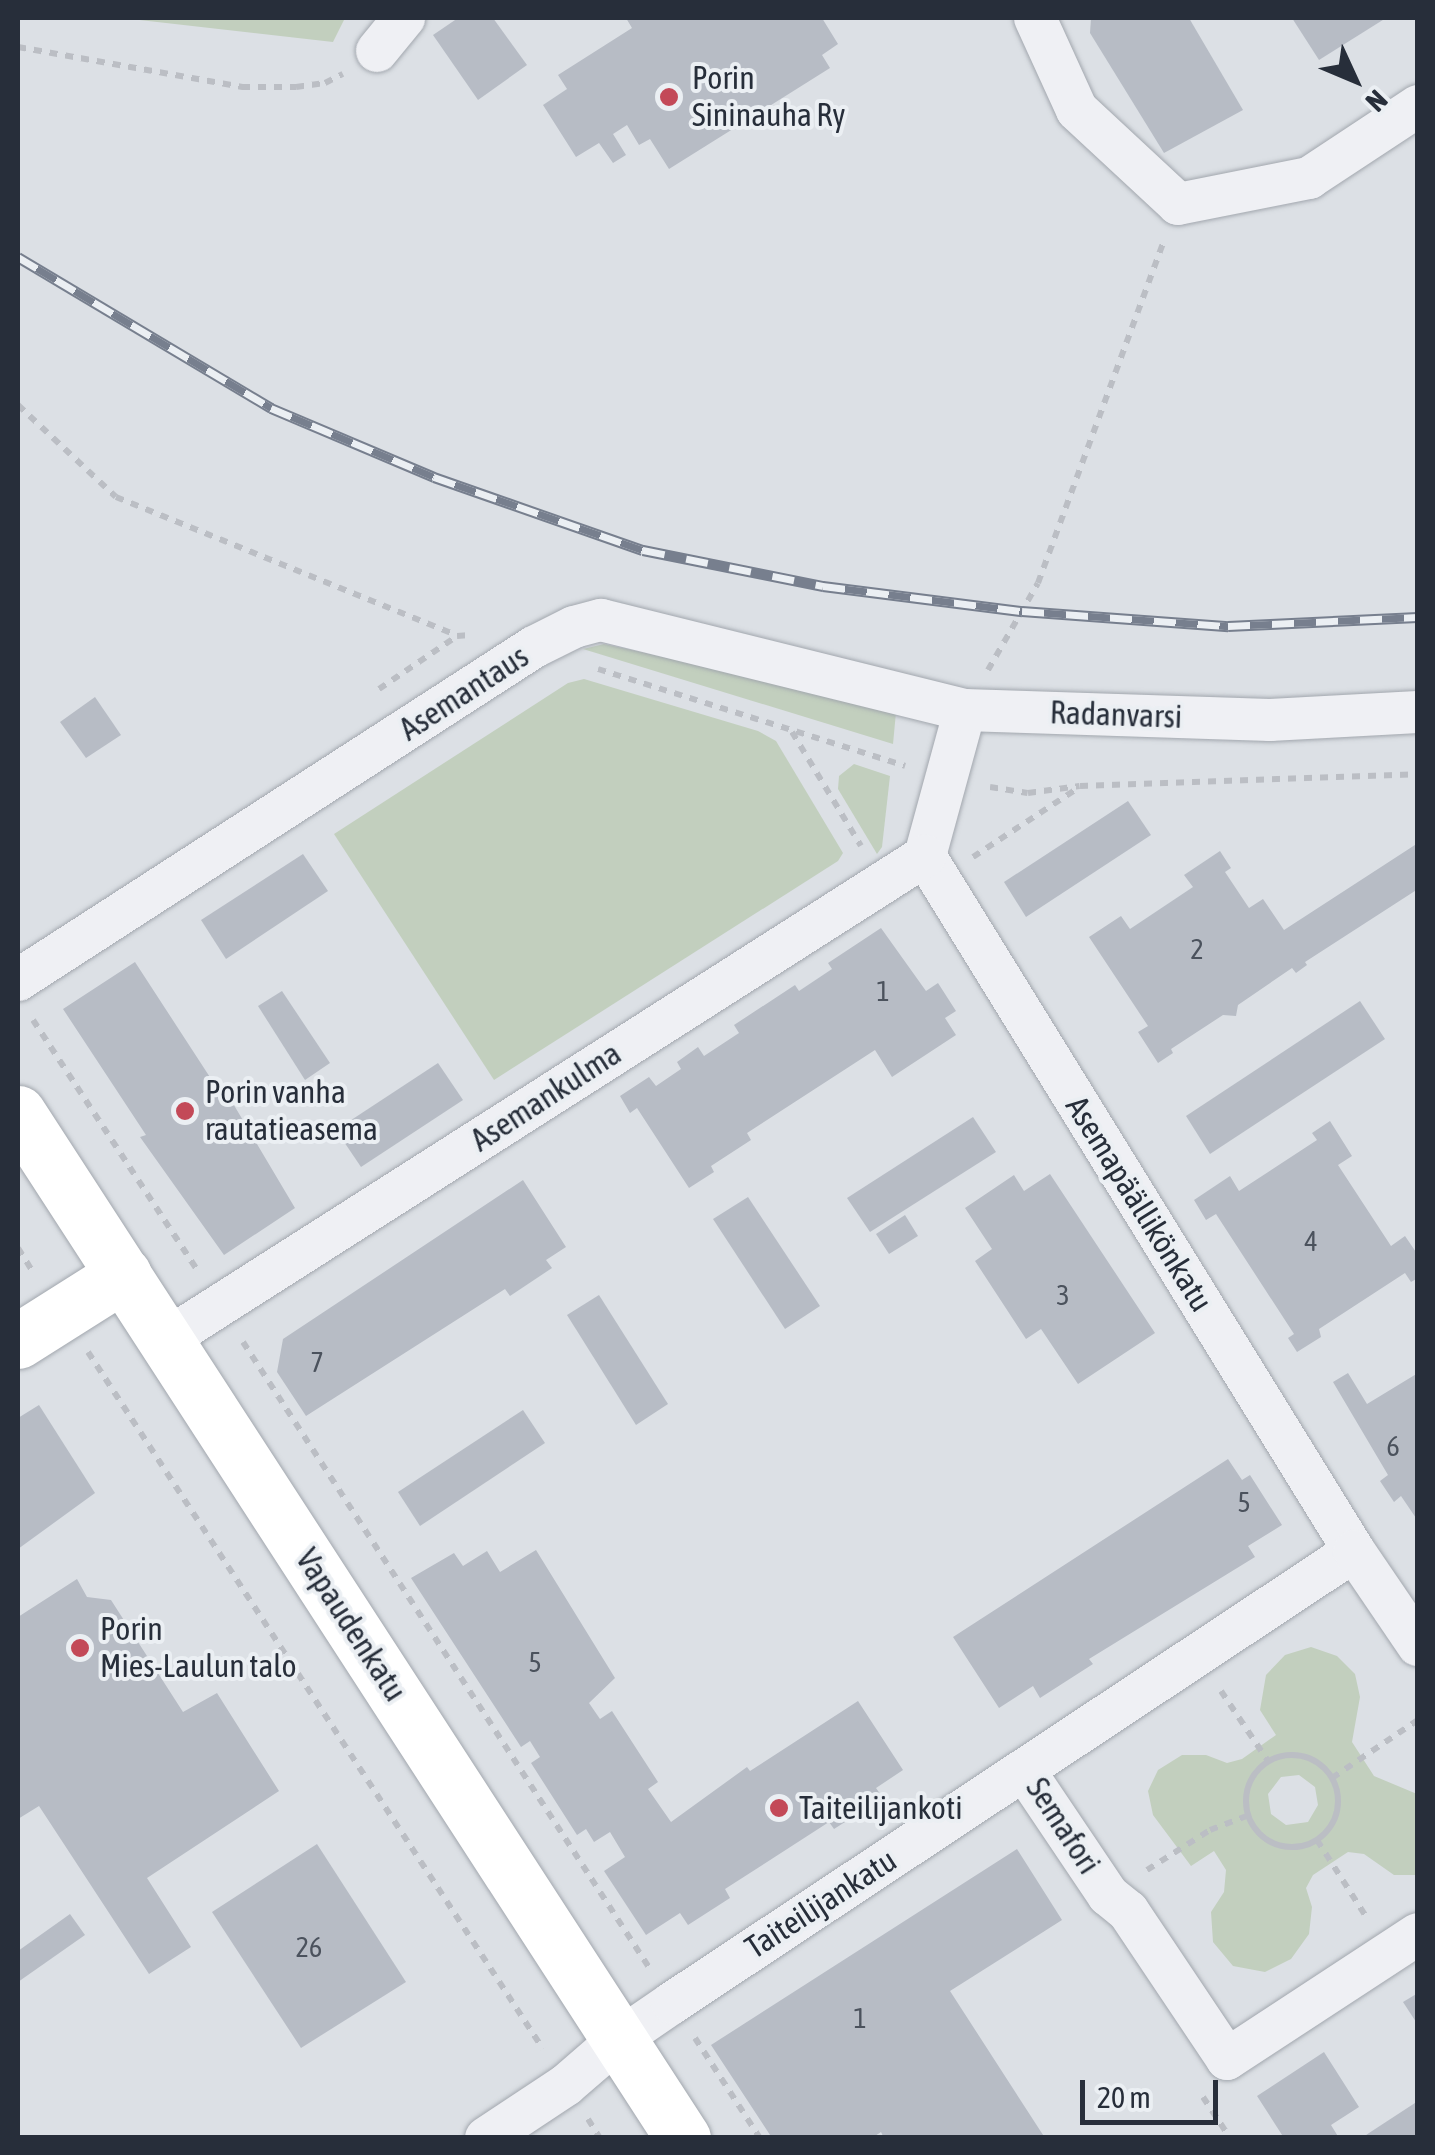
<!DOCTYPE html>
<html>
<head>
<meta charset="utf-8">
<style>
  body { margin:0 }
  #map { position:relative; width:1435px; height:2155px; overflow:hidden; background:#dce0e5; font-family:"Asap Condensed",sans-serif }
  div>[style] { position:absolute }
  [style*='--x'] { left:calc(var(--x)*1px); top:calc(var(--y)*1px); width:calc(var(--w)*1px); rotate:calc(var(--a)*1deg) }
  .green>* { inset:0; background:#c2cfbe }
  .building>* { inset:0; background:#b7bcc5 }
  .path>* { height:6px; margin-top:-3px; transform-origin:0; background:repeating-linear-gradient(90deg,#bbbec4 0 8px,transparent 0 16px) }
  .path>.ring { margin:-3px; padding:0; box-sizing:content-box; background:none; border:6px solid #bbbec4; border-radius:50% }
  .roads { filter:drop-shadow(0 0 2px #a2a7ae) drop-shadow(0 0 2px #a2a7ae) }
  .street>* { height:42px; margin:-21px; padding:0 21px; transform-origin:21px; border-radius:21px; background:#eff0f4 }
  .secondary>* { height:55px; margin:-27.5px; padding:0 27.5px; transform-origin:27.5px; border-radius:27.5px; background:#fff }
  .rail>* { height:11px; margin-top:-5.5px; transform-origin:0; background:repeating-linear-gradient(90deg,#ebeff3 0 22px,#777f8e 0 44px); box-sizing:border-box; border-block:2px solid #777f8e }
  .dots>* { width:28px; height:28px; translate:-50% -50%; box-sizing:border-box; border:5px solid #ebeff3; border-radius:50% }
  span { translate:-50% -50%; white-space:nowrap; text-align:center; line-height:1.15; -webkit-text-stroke:8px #ebeff3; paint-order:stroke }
  .number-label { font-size:28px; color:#4b525d }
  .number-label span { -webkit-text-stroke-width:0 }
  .poi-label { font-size:32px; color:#272e3a }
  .left { translate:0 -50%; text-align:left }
  .street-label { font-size:32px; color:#272e3a }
  .frame { position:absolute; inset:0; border:20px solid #272e3a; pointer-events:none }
  .north { position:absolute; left:1305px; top:30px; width:100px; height:100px; -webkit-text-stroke:8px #ebeff3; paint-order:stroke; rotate:134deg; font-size:28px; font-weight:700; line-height:40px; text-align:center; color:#272e3a }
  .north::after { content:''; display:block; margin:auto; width:35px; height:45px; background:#272e3a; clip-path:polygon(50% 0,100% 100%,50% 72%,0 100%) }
  .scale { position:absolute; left:1080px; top:2080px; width:138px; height:45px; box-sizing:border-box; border:5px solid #272e3a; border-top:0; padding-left:12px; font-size:30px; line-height:35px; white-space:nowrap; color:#272e3a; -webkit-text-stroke:8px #ebeff3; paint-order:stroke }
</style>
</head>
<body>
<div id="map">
  <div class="green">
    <i style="clip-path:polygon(122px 18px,345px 18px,333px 42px)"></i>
    <i style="clip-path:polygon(604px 644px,890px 706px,896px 712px,893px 744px,583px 649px)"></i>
    <i style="clip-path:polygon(584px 679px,758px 731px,776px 741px,843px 853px,838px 861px,494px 1080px,334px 834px,568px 683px)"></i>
    <i style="clip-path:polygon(854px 764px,890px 776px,882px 847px,877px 854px,838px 789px,839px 776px)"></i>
    <i style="clip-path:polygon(evenodd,1311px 1647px,1337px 1656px,1355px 1674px,1360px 1697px,1352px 1742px,1374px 1776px,1417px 1794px,1417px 1875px,1394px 1875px,1364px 1854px,1348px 1852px,1313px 1875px,1306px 1888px,1312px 1907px,1309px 1934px,1291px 1959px,1265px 1972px,1233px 1966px,1213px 1942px,1211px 1912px,1224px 1892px,1226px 1870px,1214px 1851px,1191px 1866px,1153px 1815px,1148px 1791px,1158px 1770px,1182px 1755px,1206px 1755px,1227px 1763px,1242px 1759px,1276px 1735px,1260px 1710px,1266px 1675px,1285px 1655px,1311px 1647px,1299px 1775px,1315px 1787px,1318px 1805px,1308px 1822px,1286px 1825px,1271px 1814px,1268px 1794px,1281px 1777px,1299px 1775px)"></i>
  </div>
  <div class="building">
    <i style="clip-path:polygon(458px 18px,493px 18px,527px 65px,478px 100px,433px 35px)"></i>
    <i style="clip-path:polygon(626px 18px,822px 18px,838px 44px,822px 55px,830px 68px,669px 169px,650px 139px,639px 145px,627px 125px,613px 134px,626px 155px,613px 163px,599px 143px,576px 157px,543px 105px,567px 89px,558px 75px,632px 28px)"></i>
    <i style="clip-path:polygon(1091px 18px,1189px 18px,1243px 110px,1164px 153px,1090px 33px)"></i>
    <i style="clip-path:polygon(1292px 18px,1386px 18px,1319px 60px)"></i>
    <i style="clip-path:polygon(95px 697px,121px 735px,86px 758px,60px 722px)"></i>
    <i style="clip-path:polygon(1128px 801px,1151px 835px,1026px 917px,1004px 882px)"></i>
    <i style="clip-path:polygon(1418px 843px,1418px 889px,1305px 962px,1307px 965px,1296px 973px,1292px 968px,1238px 1005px,1236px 1016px,1223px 1015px,1171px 1049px,1173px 1053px,1158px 1063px,1138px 1032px,1148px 1026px,1089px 937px,1121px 916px,1130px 929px,1193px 887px,1184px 875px,1220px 851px,1231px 868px,1225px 872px,1249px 908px,1263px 899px,1284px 930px)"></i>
    <i style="clip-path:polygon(303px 854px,328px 891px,226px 959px,201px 920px)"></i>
    <i style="clip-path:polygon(881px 928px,926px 991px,938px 983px,956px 1011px,945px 1018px,956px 1035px,892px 1077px,875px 1050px,747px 1133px,751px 1140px,711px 1166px,714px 1172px,689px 1188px,637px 1108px,630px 1113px,620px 1096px,649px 1077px,656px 1086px,681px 1069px,677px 1062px,698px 1047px,704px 1056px,739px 1033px,734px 1025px,795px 985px,799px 991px,832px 969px,828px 963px)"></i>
    <i style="clip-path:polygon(135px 962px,217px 1088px,222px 1085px,295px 1208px,224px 1255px,140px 1137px,146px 1135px,63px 1009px)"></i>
    <i style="clip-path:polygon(282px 991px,330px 1063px,305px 1080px,258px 1006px)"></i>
    <i style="clip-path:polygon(1360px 1001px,1385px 1039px,1210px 1154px,1186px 1116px)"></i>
    <i style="clip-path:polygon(438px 1063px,463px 1100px,361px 1167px,336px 1130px)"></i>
    <i style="clip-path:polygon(973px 1117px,996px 1152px,870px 1232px,847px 1198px)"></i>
    <i style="clip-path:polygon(1330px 1121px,1352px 1156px,1338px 1165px,1391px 1246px,1405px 1236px,1418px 1255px,1418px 1278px,1411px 1282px,1405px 1273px,1319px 1329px,1321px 1337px,1297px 1352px,1288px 1338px,1294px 1334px,1216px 1214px,1206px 1220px,1194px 1200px,1230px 1176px,1239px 1191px,1317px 1140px,1312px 1133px)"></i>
    <i style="clip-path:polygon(1050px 1174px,1155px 1333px,1078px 1384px,1041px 1329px,1026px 1339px,975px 1261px,992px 1249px,965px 1208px,1014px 1175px,1024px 1191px)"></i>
    <i style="clip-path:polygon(523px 1180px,566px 1247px,546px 1260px,552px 1268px,510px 1296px,505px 1289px,306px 1416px,277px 1372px,283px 1339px)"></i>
    <i style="clip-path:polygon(748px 1197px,820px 1306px,785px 1329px,713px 1219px)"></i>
    <i style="clip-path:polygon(905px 1215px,918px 1236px,889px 1254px,876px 1234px)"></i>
    <i style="clip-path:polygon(599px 1295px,668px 1404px,636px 1425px,567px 1315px)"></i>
    <i style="clip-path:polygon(1348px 1373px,1367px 1404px,1418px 1373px,1418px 1521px,1401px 1496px,1394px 1502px,1380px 1481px,1388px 1475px,1333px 1382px)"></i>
    <i style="clip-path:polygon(39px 1405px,95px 1493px,18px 1549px,18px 1418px)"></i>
    <i style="clip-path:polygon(523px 1410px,545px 1443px,420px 1526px,398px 1492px)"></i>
    <i style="clip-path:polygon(1228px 1459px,1242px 1480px,1250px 1475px,1282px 1525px,1248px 1546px,1255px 1557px,1089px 1659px,1093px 1664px,1040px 1698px,1033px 1686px,999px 1708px,953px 1637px)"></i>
    <i style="clip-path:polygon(536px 1550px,615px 1678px,589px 1703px,600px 1719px,612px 1711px,658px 1782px,648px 1789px,671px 1822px,747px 1767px,750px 1771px,858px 1701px,903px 1770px,876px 1788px,883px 1798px,834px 1829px,829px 1822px,725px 1889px,730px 1898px,688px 1925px,680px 1913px,646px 1935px,604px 1871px,625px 1857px,610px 1832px,594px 1842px,586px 1829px,577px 1835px,531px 1763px,540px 1757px,530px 1741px,521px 1747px,411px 1578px,454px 1553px,463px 1566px,487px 1551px,500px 1572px)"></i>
    <i style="clip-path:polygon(77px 1579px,87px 1597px,111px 1600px,183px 1712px,217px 1693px,279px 1791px,147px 1878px,191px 1947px,149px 1974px,39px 1806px,18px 1819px,18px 1617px)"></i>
    <i style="clip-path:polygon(317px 1844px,406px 1982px,301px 2048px,212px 1912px)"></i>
    <i style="clip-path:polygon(1017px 1849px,1062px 1920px,950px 1991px,1045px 2138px,884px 2138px,881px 2132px,872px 2138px,772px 2138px,711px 2045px)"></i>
    <i style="clip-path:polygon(70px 1914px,85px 1935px,18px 1982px,18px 1951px)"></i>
    <i style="clip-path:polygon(1418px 1993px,1418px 2025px,1403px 2002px)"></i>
    <i style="clip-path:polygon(1324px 2052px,1359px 2107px,1331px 2125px,1339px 2138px,1284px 2138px,1257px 2096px)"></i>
    <i style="clip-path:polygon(1418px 2101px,1418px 2138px,1362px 2138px,1369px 2133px)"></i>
  </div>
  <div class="path">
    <i style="--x:18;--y:47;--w:228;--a:10.1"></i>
    <i style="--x:242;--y:87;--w:54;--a:0"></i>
    <i style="--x:296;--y:87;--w:29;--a:-8"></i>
    <i style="--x:325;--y:83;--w:20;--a:-27"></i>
    <i style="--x:18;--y:405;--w:134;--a:43.2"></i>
    <i style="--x:116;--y:497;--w:367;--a:22.1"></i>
    <i style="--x:598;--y:669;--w:322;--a:17.5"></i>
    <i style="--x:988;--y:670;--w:100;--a:-60.1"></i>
    <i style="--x:1038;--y:583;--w:362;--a:-69.8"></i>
    <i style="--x:379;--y:689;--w:94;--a:-34.2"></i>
    <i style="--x:457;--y:636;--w:13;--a:-4"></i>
    <i style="--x:792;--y:732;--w:133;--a:58.8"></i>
    <i style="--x:990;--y:787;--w:38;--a:9"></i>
    <i style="--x:1028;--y:793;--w:52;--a:-7.7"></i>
    <i style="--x:1080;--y:786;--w:338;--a:-2"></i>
    <i style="--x:973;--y:857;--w:122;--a:-33.3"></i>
    <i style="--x:33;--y:1020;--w:297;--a:56.7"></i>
    <i style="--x:18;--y:1248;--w:28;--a:58"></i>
    <i style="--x:243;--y:1342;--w:748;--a:57.01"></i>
    <i style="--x:88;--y:1352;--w:832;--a:56.86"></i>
    <i style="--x:1221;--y:1691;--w:84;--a:56.1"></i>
    <i class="ring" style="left:1246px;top:1755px;width:86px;height:86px"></i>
    <i style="--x:1332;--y:1778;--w:104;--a:-34"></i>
    <i style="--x:1317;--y:1840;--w:89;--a:57.4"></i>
    <i style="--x:1147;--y:1870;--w:75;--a:-32.4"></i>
    <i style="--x:1210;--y:1830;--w:42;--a:-21"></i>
    <i style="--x:695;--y:2038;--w:119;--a:57"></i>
    <i style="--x:1203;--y:2097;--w:49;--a:56.6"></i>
    <i style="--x:588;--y:2119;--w:22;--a:58"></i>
  </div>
  <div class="roads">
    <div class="street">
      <i style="--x:1035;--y:18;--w:101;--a:65.5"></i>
      <i style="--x:1077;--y:110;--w:138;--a:42.9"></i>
      <i style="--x:1178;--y:204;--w:134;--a:-11.2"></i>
      <i style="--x:1309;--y:178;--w:131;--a:-33.4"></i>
      <i style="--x:377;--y:51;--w:43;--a:-50.7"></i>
      <i style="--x:925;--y:856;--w:817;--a:58.31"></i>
      <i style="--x:925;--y:856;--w:151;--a:-74.7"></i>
      <i style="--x:965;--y:710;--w:305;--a:1.9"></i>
      <i style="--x:1270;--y:720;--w:148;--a:-3.1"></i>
      <i style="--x:18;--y:980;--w:614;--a:-32.84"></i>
      <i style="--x:534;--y:647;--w:45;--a:-26.6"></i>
      <i style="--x:574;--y:627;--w:28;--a:-15"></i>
      <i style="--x:601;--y:620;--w:375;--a:13.9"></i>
      <i style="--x:167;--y:1339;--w:899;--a:-32.51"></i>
      <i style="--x:1024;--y:1770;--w:151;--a:56.1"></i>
      <i style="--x:1108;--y:1895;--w:26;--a:39"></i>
      <i style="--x:1128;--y:1911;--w:178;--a:56.2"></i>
      <i style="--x:1227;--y:2059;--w:228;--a:-33.2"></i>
      <i style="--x:486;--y:2138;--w:96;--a:-33.5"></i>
      <i style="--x:566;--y:2085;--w:69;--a:-40.9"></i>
      <i style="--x:618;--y:2040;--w:65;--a:-34.4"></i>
      <i style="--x:672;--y:2003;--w:818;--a:-33.53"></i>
      <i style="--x:1354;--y:1551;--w:114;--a:55.8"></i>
    </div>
    <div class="secondary">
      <i style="--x:18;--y:1113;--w:1222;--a:57.03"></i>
      <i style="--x:18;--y:1341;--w:125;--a:-32.3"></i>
    </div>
  </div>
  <div class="rail">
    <i style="--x:18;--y:257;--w:295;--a:30.8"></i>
    <i style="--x:271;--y:408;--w:177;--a:22.9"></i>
    <i style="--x:434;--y:477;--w:221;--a:19.3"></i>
    <i style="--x:643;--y:550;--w:184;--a:11.3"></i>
    <i style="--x:823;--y:586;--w:201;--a:7.2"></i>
    <i style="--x:1022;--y:611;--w:207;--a:4.2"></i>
    <i style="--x:1228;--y:626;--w:190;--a:-2.7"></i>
  </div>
  <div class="dots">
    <i style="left:669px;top:97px;background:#c34958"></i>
    <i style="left:185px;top:1111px;background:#c34958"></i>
    <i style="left:80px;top:1648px;background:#c34958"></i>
    <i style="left:779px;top:1808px;background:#c34958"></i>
  </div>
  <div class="number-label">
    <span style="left:1197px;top:949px">2</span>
    <span style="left:883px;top:991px">1</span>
    <span style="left:1311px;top:1241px">4</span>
    <span style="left:1063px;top:1295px">3</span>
    <span style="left:317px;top:1362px">7</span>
    <span style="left:1393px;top:1446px">6</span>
    <span style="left:1244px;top:1502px">5</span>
    <span style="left:535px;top:1662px">5</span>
    <span style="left:309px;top:1947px">26</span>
    <span style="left:860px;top:2018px">1</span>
  </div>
  <div class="poi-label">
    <span class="left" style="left:692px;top:97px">Porin<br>Sininauha Ry</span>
    <span class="left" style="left:205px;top:1111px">Porin vanha<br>rautatieasema</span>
    <span class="left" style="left:100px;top:1648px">Porin<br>Mies-Laulun talo</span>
    <span class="left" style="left:799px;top:1808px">Taiteilijankoti</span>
  </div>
  <div class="street-label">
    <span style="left:464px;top:693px;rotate:-33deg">Asemantaus</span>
    <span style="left:1116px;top:715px;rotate:2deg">Radanvarsi</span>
    <span style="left:546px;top:1097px;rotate:-33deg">Asemankulma</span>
    <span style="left:1139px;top:1204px;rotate:58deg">Asemapäällikönkatu</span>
    <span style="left:351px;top:1625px;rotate:57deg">Vapaudenkatu</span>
    <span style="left:1063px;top:1826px;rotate:57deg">Semafori</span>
    <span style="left:821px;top:1904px;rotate:-33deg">Taiteilijankatu</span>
  </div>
  <div class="frame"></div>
  <div class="north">N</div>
  <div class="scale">20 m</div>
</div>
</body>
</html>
